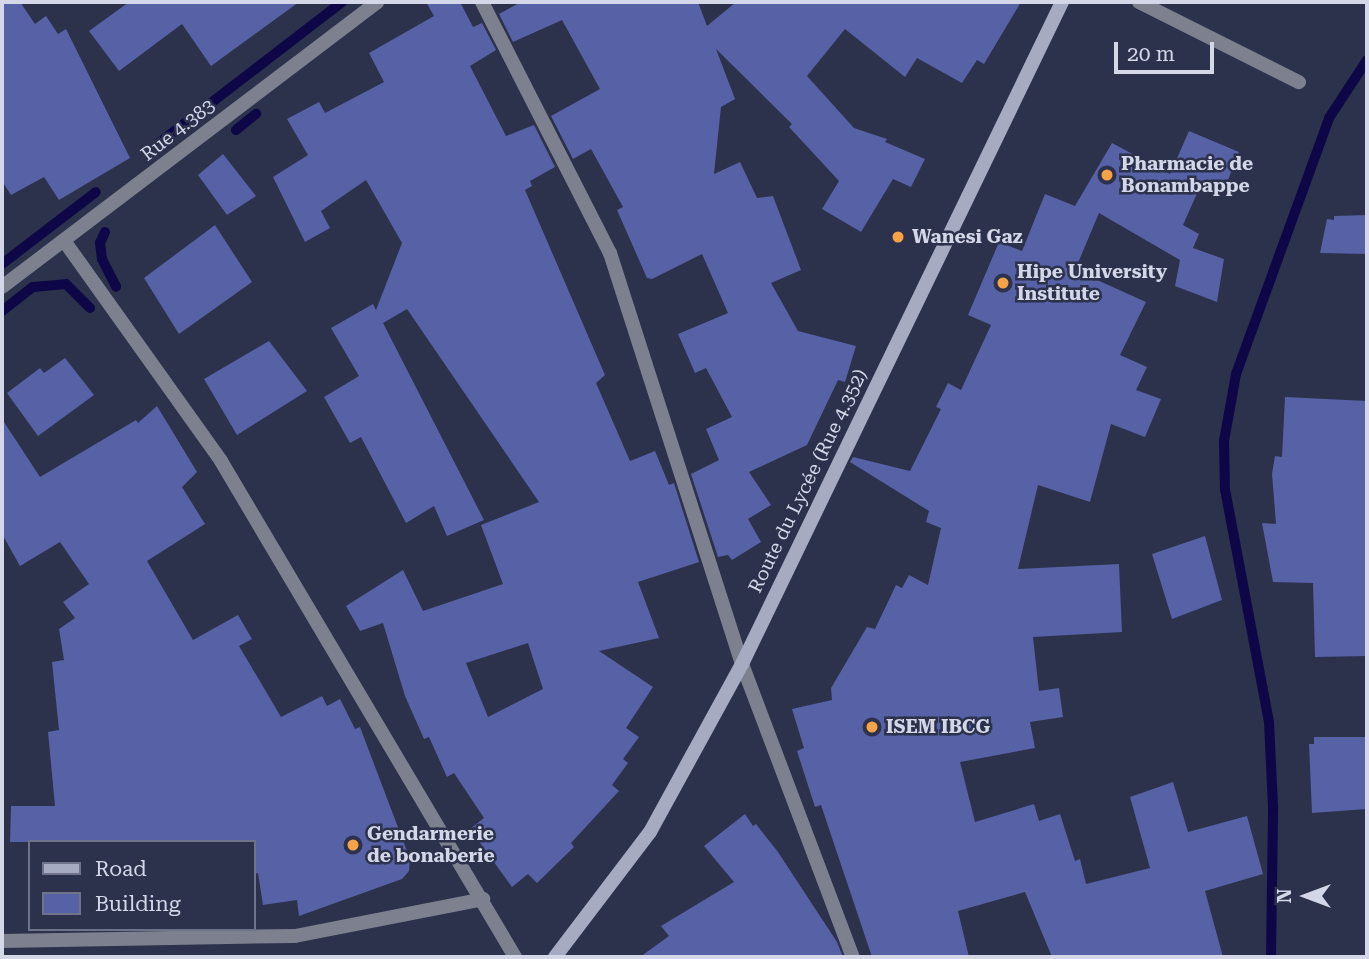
<!DOCTYPE html>
<html>
<head>
<meta charset="utf-8">
<style>
  body { margin:0 }
  #map { position:relative; width:1369px; height:959px; overflow:hidden; background:#2c314c; font-family:"Roboto Serif",serif }
  div>[style] { position:absolute }
  [style*='--x'] { left:calc(var(--x)*1px); top:calc(var(--y)*1px); width:calc(var(--w)*1px); rotate:calc(var(--a)*1deg) }
  .stream>* { height:10px; margin:-5px; padding:0 5px; transform-origin:5px; border-radius:5px; background:#0d0747 }
  .building>* { inset:0; background:#5661a6 }
  .minor>* { height:14px; margin:-7px; padding:0 7px; transform-origin:7px; border-radius:7px; background:#7d808e }
  .secondary>* { height:14px; margin:-7px; padding:0 7px; transform-origin:7px; border-radius:7px; background:#a6abc2 }
  .dots>* { width:19px; height:19px; translate:-50% -50%; box-sizing:border-box; border:4px solid #2c314c; border-radius:50% }
  span { translate:-50% -50%; white-space:nowrap; text-align:center; line-height:1.15; -webkit-text-stroke:5px #2c314c; paint-order:stroke }
  .street-label { font-size:19px; color:#d3d7e8 }
  .poi-label { font-size:19px; color:#d3d7e8; font-weight:700 }
  .left { translate:0 -50%; text-align:left }
  .frame { position:absolute; inset:0; border:4px solid #d3d7e8; pointer-events:none }
  .legend { position:absolute; left:28px; top:840px; width:228px; height:91px; box-sizing:border-box; background:#2c314c; border:2px solid #6f738a; margin:0; padding:9px 12px; list-style:none; font-size:21px; color:#d3d7e8 }
  .legend li { display:flex; align-items:center; gap:14px; height:35px }
  .legend b { width:35px; border:2px solid #6f738a }
  .north { position:absolute; left:1271px; top:861px; width:70px; height:70px; -webkit-text-stroke:5px #2c314c; paint-order:stroke; rotate:270deg; font-size:19px; font-weight:700; line-height:28px; text-align:center; color:#d3d7e8 }
  .north::after { content:''; display:block; margin:auto; width:24px; height:32px; background:#d3d7e8; clip-path:polygon(50% 0,100% 100%,50% 72%,0 100%) }
  .scale { position:absolute; left:1114px; top:42px; width:100px; height:32px; box-sizing:border-box; border:4px solid #d3d7e8; border-top:0; padding-left:9px; font-size:21px; line-height:24px; white-space:nowrap; color:#d3d7e8; -webkit-text-stroke:5px #2c314c; paint-order:stroke }
</style>
</head>
<body>
<div id="map">
  <div class="stream">
    <i style="--x:236;--y:130;--w:26;--a:-39"></i>
    <i style="--x:159;--y:143;--w:231;--a:-37.6"></i>
    <i style="--x:105;--y:232;--w:12;--a:114"></i>
    <i style="--x:100;--y:243;--w:16;--a:83"></i>
    <i style="--x:102;--y:259;--w:31;--a:63"></i>
    <i style="--x:2;--y:264;--w:118;--a:-37.5"></i>
    <i style="--x:2;--y:311;--w:39;--a:-38"></i>
    <i style="--x:33;--y:287;--w:33;--a:-5"></i>
    <i style="--x:66;--y:284;--w:34;--a:45"></i>
    <i style="--x:1271;--y:957;--w:150;--a:-89.2"></i>
    <i style="--x:1273;--y:807;--w:85;--a:-92.7"></i>
    <i style="--x:1269;--y:722;--w:236;--a:-100.7"></i>
    <i style="--x:1225;--y:490;--w:49;--a:-91.2"></i>
    <i style="--x:1224;--y:441;--w:68;--a:-79.8"></i>
    <i style="--x:1236;--y:374;--w:272;--a:-70"></i>
    <i style="--x:1329;--y:118;--w:69;--a:-56.8"></i>
  </div>
  <div class="building">
    <i style="clip-path:polygon(2px 2px,20px 2px,35px 24px,46px 16px,58px 34px,66px 29px,130px 158px,59px 200px,44px 177px,11px 195px,2px 181px)"></i>
    <i style="clip-path:polygon(129px 2px,299px 2px,211px 66px,182px 24px,119px 71px,89px 31px)"></i>
    <i style="clip-path:polygon(evenodd,426px 2px,460px 2px,473px 27px,482px 23px,496px 50px,470px 66px,506px 136px,534px 125px,555px 167px,530px 181px,532px 186px,525px 190px,605px 375px,596px 383px,630px 461px,655px 451px,669px 485px,674px 483px,699px 562px,638px 582px,659px 638px,599px 651px,653px 687px,626px 728px,639px 737px,623px 759px,628px 763px,612px 785px,619px 791px,571px 843px,574px 847px,537px 883px,528px 874px,512px 887px,470px 829px,484px 818px,454px 773px,447px 777px,429px 737px,424px 739px,405px 696px,383px 623px,360px 631px,346px 606px,403px 570px,423px 611px,503px 584px,481px 525px,539px 502px,407px 309px,383px 323px,484px 520px,447px 536px,434px 506px,406px 523px,361px 437px,350px 443px,324px 397px,359px 376px,331px 328px,373px 304px,376px 310px,402px 243px,366px 180px,321px 211px,330px 228px,305px 242px,273px 177px,308px 155px,287px 119px,319px 102px,325px 113px,384px 82px,369px 53px,434px 16px,426px 2px,528px 643px,543px 689px,488px 717px,466px 663px,528px 643px)"></i>
    <i style="clip-path:polygon(521px 2px,698px 2px,707px 26px,736px 2px,1021px 2px,984px 64px,977px 60px,962px 83px,917px 58px,905px 77px,845px 29px,807px 76px,854px 128px,887px 139px,885px 142px,925px 159px,911px 187px,893px 179px,861px 232px,822px 209px,839px 181px,789px 127px,792px 124px,716px 49px,735px 99px,721px 107px,714px 174px,740px 162px,757px 198px,773px 196px,801px 270px,771px 283px,798px 331px,856px 346px,845px 382px,838px 380px,807px 445px,749px 472px,771px 505px,748px 519px,761px 542px,732px 560px,728px 555px,718px 557px,691px 474px,719px 460px,706px 429px,732px 417px,706px 368px,695px 373px,678px 334px,728px 313px,702px 254px,652px 279px,647px 278px,617px 210px,623px 207px,591px 149px,573px 159px,551px 116px,600px 89px,562px 20px,513px 42px,499px 14px)"></i>
    <i style="clip-path:polygon(1189px 131px,1239px 152px,1224px 190px,1202px 182px,1183px 225px,1199px 234px,1193px 248px,1224px 259px,1217px 302px,1175px 286px,1180px 260px,1099px 213px,1075px 270px,1146px 302px,1120px 355px,1147px 367px,1136px 390px,1161px 399px,1145px 437px,1111px 424px,1090px 502px,1038px 485px,1018px 569px,1119px 564px,1122px 632px,1033px 637px,1039px 691px,1059px 688px,1063px 717px,1030px 722px,1035px 748px,960px 762px,975px 822px,1034px 804px,1039px 821px,1060px 814px,1075px 861px,1080px 859px,1086px 884px,1150px 868px,1130px 797px,1173px 782px,1188px 832px,1247px 816px,1263px 874px,1205px 891px,1223px 957px,1052px 957px,1025px 892px,958px 911px,969px 957px,872px 957px,821px 805px,815px 807px,797px 751px,804px 748px,792px 709px,832px 700px,831px 688px,867px 627px,875px 629px,896px 585px,902px 588px,909px 575px,928px 585px,941px 528px,926px 522px,929px 511px,850px 462px,853px 457px,910px 471px,941px 409px,936px 407px,948px 383px,961px 390px,991px 325px,968px 315px,999px 242px,1022px 251px,1045px 194px,1075px 206px,1112px 143px,1170px 174px)"></i>
    <i style="clip-path:polygon(223px 154px,256px 196px,227px 215px,198px 175px)"></i>
    <i style="clip-path:polygon(1367px 215px,1367px 254px,1320px 253px,1327px 219px,1334px 220px,1334px 216px)"></i>
    <i style="clip-path:polygon(215px 225px,252px 282px,179px 334px,144px 278px)"></i>
    <i style="clip-path:polygon(269px 341px,307px 391px,237px 435px,204px 379px)"></i>
    <i style="clip-path:polygon(65px 358px,94px 395px,38px 436px,7px 393px,40px 368px,44px 373px)"></i>
    <i style="clip-path:polygon(1285px 397px,1367px 401px,1367px 656px,1315px 657px,1313px 583px,1273px 582px,1262px 523px,1276px 524px,1272px 474px,1275px 456px,1282px 457px)"></i>
    <i style="clip-path:polygon(157px 406px,197px 472px,182px 487px,205px 524px,147px 561px,193px 640px,238px 615px,252px 639px,239px 646px,281px 717px,322px 696px,327px 706px,340px 699px,355px 729px,360px 727px,410px 859px,409px 871px,402px 879px,299px 916px,297px 900px,263px 905px,258px 873px,254px 874px,254px 842px,10px 842px,11px 806px,55px 806px,48px 732px,59px 730px,52px 662px,64px 660px,59px 629px,75px 618px,63px 602px,89px 584px,60px 542px,20px 566px,2px 534px,2px 419px,40px 477px,136px 420px,138px 423px)"></i>
    <i style="clip-path:polygon(1205px 536px,1222px 600px,1172px 619px,1152px 554px)"></i>
    <i style="clip-path:polygon(1314px 737px,1367px 737px,1367px 809px,1312px 813px,1309px 744px,1314px 744px)"></i>
    <i style="clip-path:polygon(745px 814px,753px 826px,756px 824px,778px 852px,837px 942px,843px 957px,640px 957px,669px 936px,661px 926px,734px 882px,704px 846px)"></i>
  </div>
  <div class="minor">
    <i style="--x:482;--y:2;--w:282;--a:63"></i>
    <i style="--x:610;--y:253;--w:432;--a:72.2"></i>
    <i style="--x:742;--y:664;--w:313;--a:69.3"></i>
    <i style="--x:1139;--y:2;--w:179;--a:26.6"></i>
    <i style="--x:65;--y:242;--w:269;--a:54.5"></i>
    <i style="--x:221;--y:461;--w:577;--a:59.34"></i>
    <i style="--x:2;--y:287;--w:471;--a:-37.2"></i>
    <i style="--x:2;--y:941;--w:293;--a:-1"></i>
    <i style="--x:295;--y:936;--w:192;--a:-11.1"></i>
  </div>
  <div class="secondary">
    <i style="--x:555;--y:957;--w:157;--a:-52.8"></i>
    <i style="--x:650;--y:832;--w:192;--a:-61.3"></i>
    <i style="--x:742;--y:664;--w:735;--a:-64.2"></i>
  </div>
  <div class="dots">
    <i style="left:1107px;top:175px;background:#f6a247"></i>
    <i style="left:898px;top:237px;background:#f6a247"></i>
    <i style="left:1003px;top:283px;background:#f6a247"></i>
    <i style="left:872px;top:727px;background:#f6a247"></i>
    <i style="left:353px;top:845px;background:#f6a247"></i>
  </div>
  <div class="street-label">
    <span style="left:178px;top:130px;rotate:-38deg">Rue 4.383</span>
    <span style="left:808px;top:481px;rotate:-64deg">Route du Lycée (Rue 4.352)</span>
  </div>
  <div class="poi-label">
    <span class="left" style="left:1121px;top:175px">Pharmacie de<br>Bonambappe</span>
    <span class="left" style="left:912px;top:237px">Wanesi Gaz</span>
    <span class="left" style="left:1017px;top:283px">Hipe University<br>Institute</span>
    <span class="left" style="left:886px;top:727px">ISEM IBCG</span>
    <span class="left" style="left:367px;top:845px">Gendarmerie<br>de bonaberie</span>
  </div>
  <div class="frame"></div>
  <ul class="legend">
  <li><b style="height:9px;background:#a6abc2"></b>Road</li>
  <li><b style="height:19px;background:#5661a6"></b>Building</li>
  </ul>
  <div class="north">N</div>
  <div class="scale">20 m</div>
</div>
</body>
</html>
